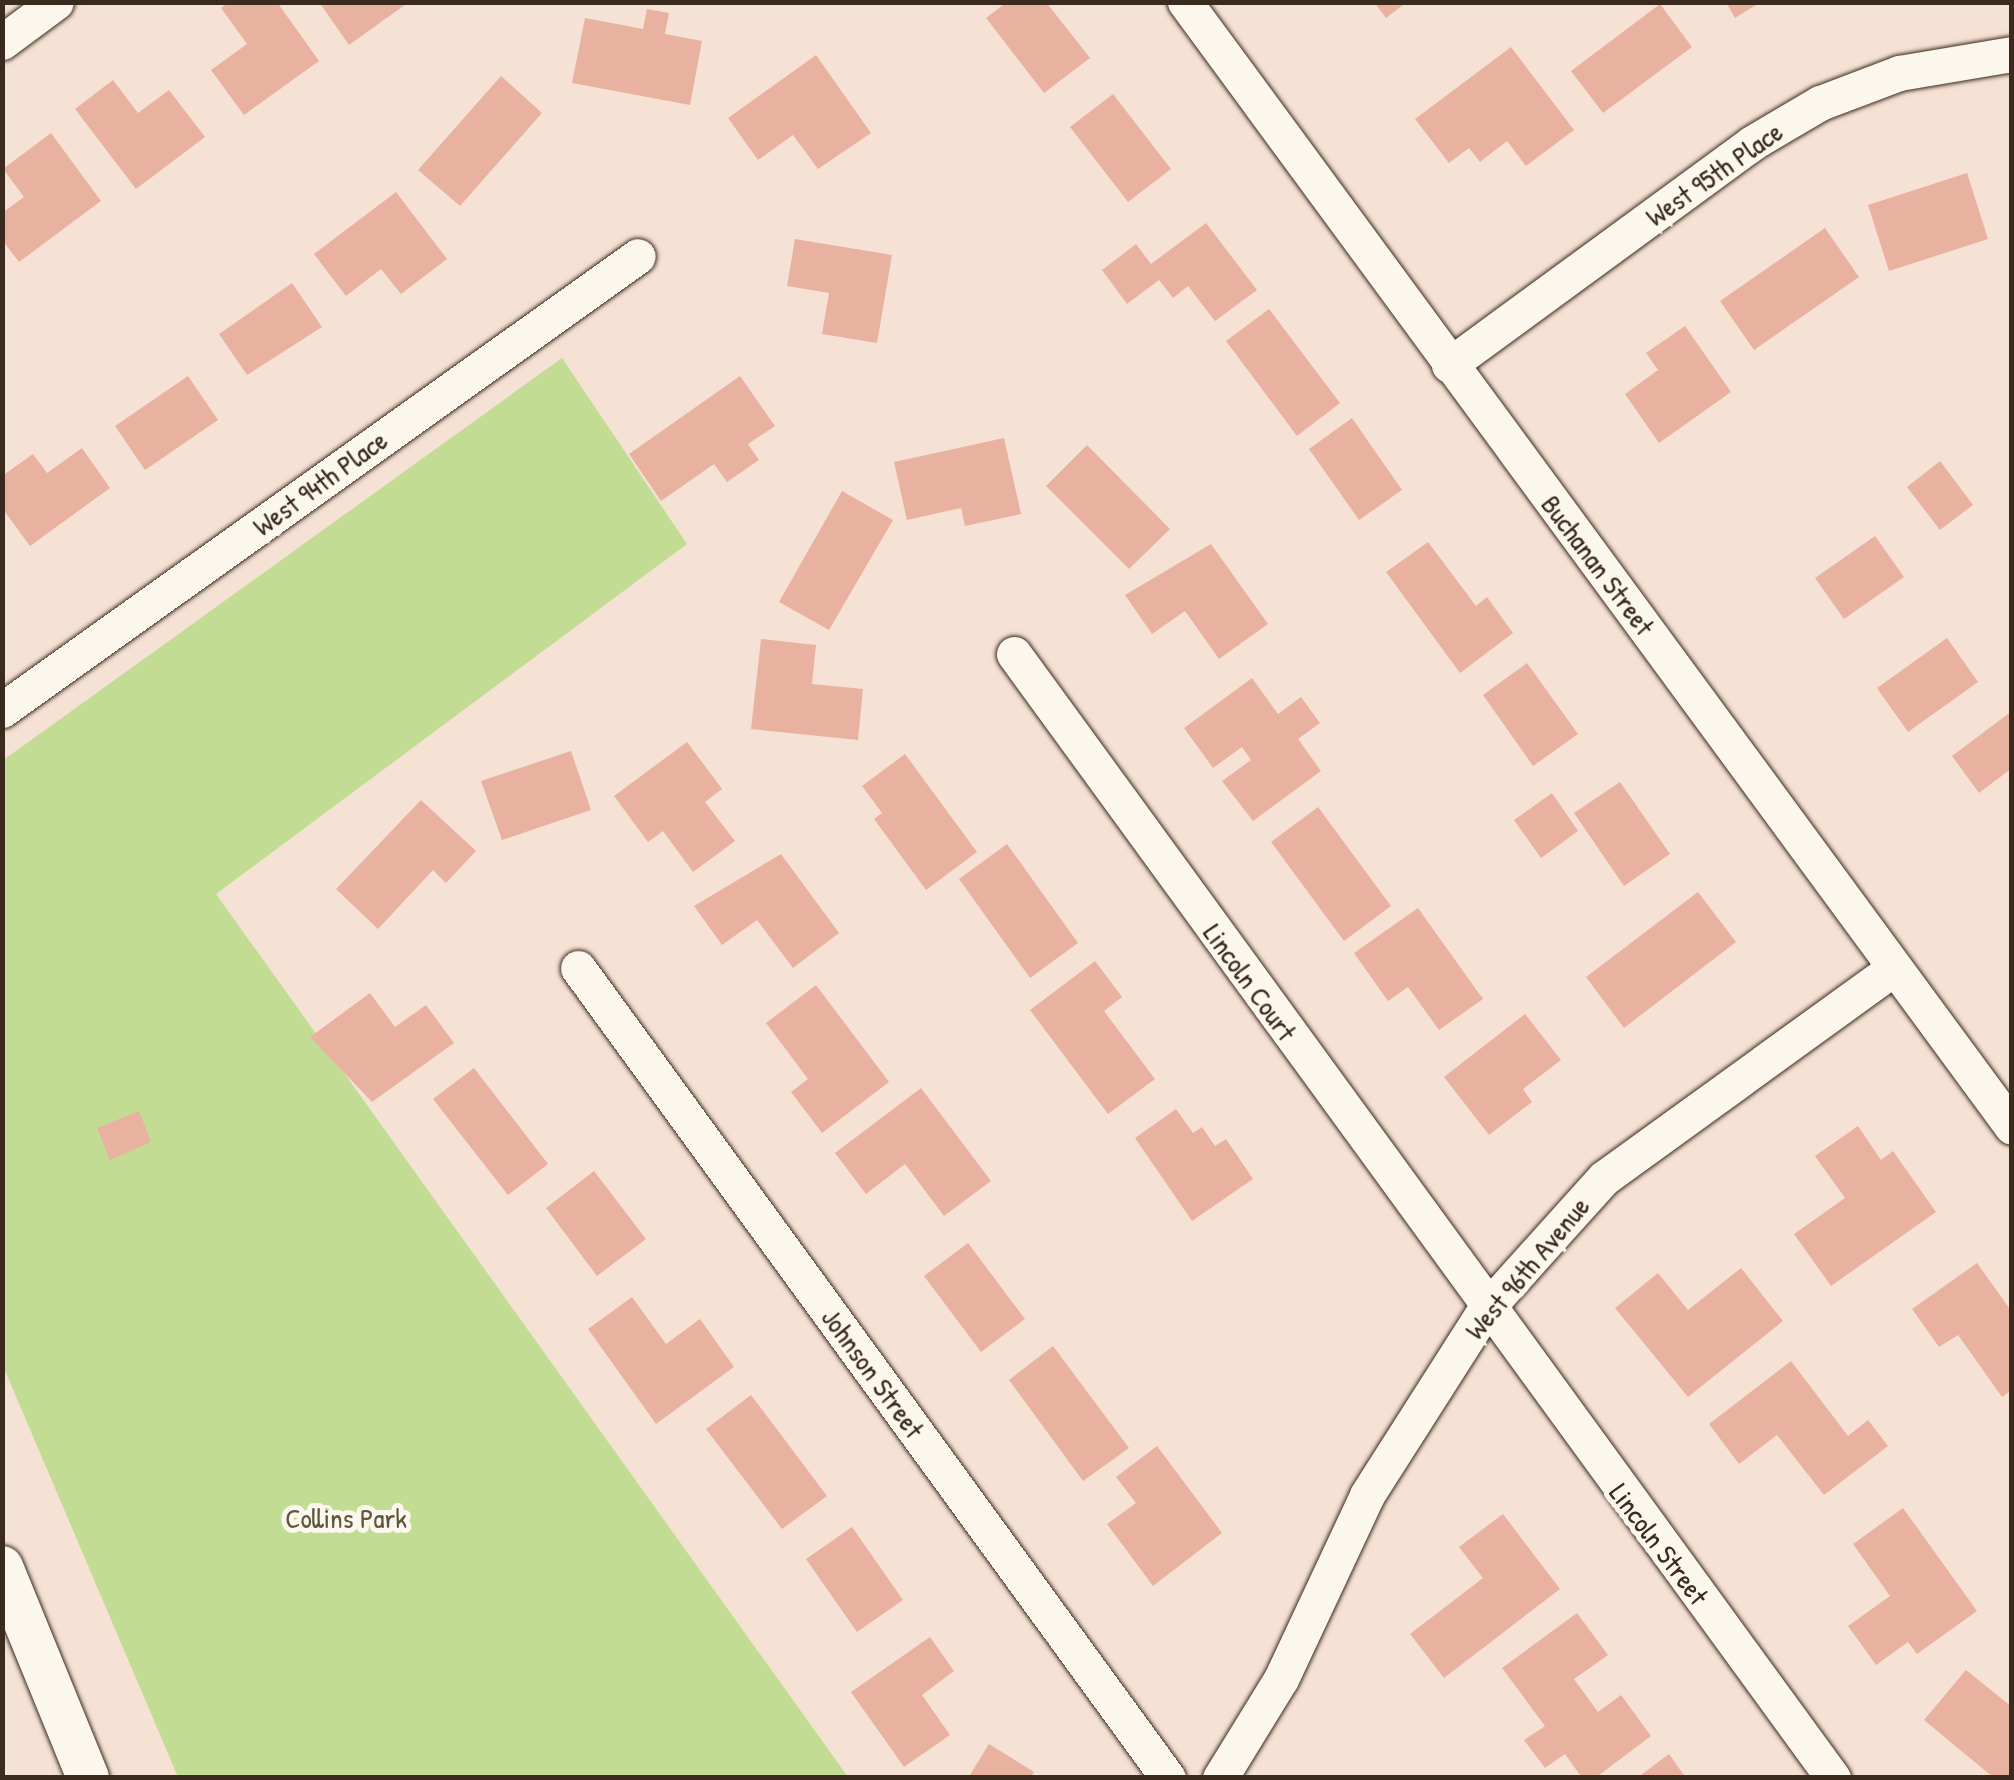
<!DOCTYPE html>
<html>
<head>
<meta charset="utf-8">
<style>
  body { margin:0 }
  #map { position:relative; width:2014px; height:1780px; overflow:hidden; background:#f6e2d5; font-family:"Patrick Hand",sans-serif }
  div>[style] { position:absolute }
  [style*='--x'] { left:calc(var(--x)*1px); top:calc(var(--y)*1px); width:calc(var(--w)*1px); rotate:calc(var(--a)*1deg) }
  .green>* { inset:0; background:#c3dc93 }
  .building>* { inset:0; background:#e9b1a0 }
  .roads { filter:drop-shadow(0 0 2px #3b2a1e) drop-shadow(0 0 2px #3b2a1e) }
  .minor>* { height:35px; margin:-17.5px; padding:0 17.5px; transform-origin:17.5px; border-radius:17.5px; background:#fbf7ec }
  .tertiary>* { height:42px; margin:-21px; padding:0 21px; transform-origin:21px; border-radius:21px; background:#fbf7ec }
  span { translate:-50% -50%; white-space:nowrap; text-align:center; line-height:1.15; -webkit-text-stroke:10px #fbf7ec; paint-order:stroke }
  .street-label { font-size:28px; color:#3b2a1e }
  .park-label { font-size:28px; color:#5d563b }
  .frame { position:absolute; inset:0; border:5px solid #3b2a1e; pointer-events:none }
</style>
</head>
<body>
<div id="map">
  <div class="green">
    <i style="clip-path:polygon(562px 358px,687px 544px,216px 894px,848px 1777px,178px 1777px,3px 1366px,2px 761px)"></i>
  </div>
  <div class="building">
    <i style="clip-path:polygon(229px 2px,277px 2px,319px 61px,244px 115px,211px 70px,247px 44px,221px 8px)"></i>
    <i style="clip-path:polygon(319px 2px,409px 2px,349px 45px)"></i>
    <i style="clip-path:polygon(1007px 2px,1046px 2px,1090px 58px,1044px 93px,986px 18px)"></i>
    <i style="clip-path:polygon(1374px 2px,1407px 2px,1386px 18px)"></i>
    <i style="clip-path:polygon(1726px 2px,1761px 2px,1735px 18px)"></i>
    <i style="clip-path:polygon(1660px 4px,1692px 47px,1603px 113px,1571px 71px)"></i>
    <i style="clip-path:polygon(647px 9px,669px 13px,665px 34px,702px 41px,690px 105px,572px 83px,585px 18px,643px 29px)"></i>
    <i style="clip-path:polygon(1511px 47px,1574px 130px,1526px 166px,1507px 141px,1480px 162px,1469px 148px,1449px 163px,1415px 119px)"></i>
    <i style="clip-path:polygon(816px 55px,871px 133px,818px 169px,793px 135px,758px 160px,728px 118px)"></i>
    <i style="clip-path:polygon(501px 76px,542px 113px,460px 206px,418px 170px)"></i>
    <i style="clip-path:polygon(113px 80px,138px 113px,169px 90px,205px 137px,136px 189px,75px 109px)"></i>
    <i style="clip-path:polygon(1113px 94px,1171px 169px,1128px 202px,1070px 127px)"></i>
    <i style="clip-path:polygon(51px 133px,101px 201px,19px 262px,2px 240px,2px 213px,24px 197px,3px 169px)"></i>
    <i style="clip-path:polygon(1967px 173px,1988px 239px,1889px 271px,1868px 205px)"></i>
    <i style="clip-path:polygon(396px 192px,447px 259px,401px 294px,381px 269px,346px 296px,314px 254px)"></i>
    <i style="clip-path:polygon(1206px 223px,1257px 290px,1215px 321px,1188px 286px,1173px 298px,1159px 280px,1127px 304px,1102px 270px,1136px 244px,1151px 264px)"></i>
    <i style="clip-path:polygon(1825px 228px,1859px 277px,1754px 350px,1720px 301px)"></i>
    <i style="clip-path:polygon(795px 239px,892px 255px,877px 343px,822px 334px,829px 293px,787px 286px)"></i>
    <i style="clip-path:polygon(292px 283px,322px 327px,247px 375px,219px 334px)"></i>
    <i style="clip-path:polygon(1269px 309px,1340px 403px,1297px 436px,1226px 341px)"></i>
    <i style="clip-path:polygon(1685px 326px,1731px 392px,1659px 443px,1625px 394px,1658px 370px,1646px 353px)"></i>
    <i style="clip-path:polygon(188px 376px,218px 420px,145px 470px,115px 426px)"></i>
    <i style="clip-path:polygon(740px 376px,775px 426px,748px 444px,759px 460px,727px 482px,714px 464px,661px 501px,629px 454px)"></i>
    <i style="clip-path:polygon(1352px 418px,1402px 490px,1359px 520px,1309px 449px)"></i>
    <i style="clip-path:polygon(1004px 438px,1021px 514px,965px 526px,961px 508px,907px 520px,894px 462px)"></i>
    <i style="clip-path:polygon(1087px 445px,1170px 529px,1129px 569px,1046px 486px)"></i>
    <i style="clip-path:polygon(82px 448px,110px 488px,30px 546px,2px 508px,2px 476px,33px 454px,47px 473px)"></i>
    <i style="clip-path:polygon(1940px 461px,1973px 505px,1940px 530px,1907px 487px)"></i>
    <i style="clip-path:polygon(842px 491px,893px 520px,829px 630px,779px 602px)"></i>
    <i style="clip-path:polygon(1875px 536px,1904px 577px,1844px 619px,1815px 578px)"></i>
    <i style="clip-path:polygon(1428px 542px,1476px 606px,1487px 597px,1513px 633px,1460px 673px,1386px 572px)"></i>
    <i style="clip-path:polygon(1211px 544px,1268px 624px,1219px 659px,1185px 611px,1152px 634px,1125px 595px)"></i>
    <i style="clip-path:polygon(1947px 638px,1978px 682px,1908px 732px,1877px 688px)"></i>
    <i style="clip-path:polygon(761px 639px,816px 645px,812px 684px,863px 689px,858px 740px,751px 729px)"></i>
    <i style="clip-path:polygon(1527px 663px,1578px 734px,1533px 766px,1483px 695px)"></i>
    <i style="clip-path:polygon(1252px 678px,1278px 714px,1301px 697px,1320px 723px,1298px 739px,1321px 771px,1253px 821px,1222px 781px,1251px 760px,1242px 747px,1213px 768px,1184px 728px)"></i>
    <i style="clip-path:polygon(2012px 711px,2012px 768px,1979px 793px,1952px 756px)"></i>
    <i style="clip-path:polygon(687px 742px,722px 789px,705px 802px,735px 841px,693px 872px,663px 831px,648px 842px,614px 796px)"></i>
    <i style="clip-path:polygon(571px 751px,591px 810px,502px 840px,481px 781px)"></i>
    <i style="clip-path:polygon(905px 754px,977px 852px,926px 890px,874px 819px,882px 813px,862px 786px)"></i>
    <i style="clip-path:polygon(1620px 782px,1670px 854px,1624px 886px,1574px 813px)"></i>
    <i style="clip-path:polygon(1552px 793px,1578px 831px,1541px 858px,1514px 820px)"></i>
    <i style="clip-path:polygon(421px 800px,476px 851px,446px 883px,433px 870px,378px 929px,336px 889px)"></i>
    <i style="clip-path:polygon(1318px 807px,1391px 906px,1344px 941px,1271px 842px)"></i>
    <i style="clip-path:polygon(1007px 844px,1078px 943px,1030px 978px,959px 879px)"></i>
    <i style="clip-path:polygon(781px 854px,839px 933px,793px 968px,757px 920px,722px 945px,694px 906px)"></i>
    <i style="clip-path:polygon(1698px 892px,1736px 942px,1624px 1028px,1586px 977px)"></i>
    <i style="clip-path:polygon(1418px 908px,1483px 999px,1439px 1030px,1408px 987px,1388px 1001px,1354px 953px)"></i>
    <i style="clip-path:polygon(1095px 961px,1122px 997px,1104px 1011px,1155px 1079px,1108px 1114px,1030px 1010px)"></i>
    <i style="clip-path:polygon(816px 985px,889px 1082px,822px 1133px,791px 1092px,808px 1079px,766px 1023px)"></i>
    <i style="clip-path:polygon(370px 993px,395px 1027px,426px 1005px,454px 1043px,372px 1102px,310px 1037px)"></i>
    <i style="clip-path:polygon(1525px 1014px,1561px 1060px,1523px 1089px,1532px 1102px,1489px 1135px,1444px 1077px)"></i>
    <i style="clip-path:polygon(474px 1068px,548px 1164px,508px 1195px,433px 1099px)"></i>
    <i style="clip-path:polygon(921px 1088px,991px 1181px,944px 1216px,905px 1164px,866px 1194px,835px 1153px)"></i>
    <i style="clip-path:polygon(1176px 1109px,1193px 1133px,1202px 1127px,1215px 1146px,1226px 1139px,1253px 1179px,1192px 1221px,1135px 1138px)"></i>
    <i style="clip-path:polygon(139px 1111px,151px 1142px,110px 1160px,97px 1128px)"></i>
    <i style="clip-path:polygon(1858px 1126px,1881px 1160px,1893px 1151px,1936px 1212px,1831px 1286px,1794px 1234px,1845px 1198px,1815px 1156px)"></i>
    <i style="clip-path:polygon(594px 1171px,646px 1239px,597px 1276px,546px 1208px)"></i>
    <i style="clip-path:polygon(968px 1243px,1025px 1319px,981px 1352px,924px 1276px)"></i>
    <i style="clip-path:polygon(1977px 1263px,2012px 1312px,2012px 1390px,2002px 1397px,1958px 1335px,1939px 1347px,1912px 1309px)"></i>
    <i style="clip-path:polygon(1741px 1268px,1783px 1321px,1688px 1397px,1615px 1308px,1658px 1273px,1688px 1310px)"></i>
    <i style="clip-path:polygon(632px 1297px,666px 1344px,700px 1319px,734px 1367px,656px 1424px,588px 1329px)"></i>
    <i style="clip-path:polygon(1053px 1346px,1129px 1448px,1083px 1481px,1009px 1380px)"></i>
    <i style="clip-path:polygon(1791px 1361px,1848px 1436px,1868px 1420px,1888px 1446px,1824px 1495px,1777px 1435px,1739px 1464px,1709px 1424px)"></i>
    <i style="clip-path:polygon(751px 1395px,827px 1496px,782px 1529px,706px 1429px)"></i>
    <i style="clip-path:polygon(1157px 1446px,1222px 1533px,1153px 1586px,1107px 1524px,1136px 1503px,1116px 1477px)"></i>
    <i style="clip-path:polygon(1903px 1508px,1977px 1611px,1917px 1654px,1908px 1642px,1876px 1665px,1848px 1626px,1890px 1596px,1853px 1544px)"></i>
    <i style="clip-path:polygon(1503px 1514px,1560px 1589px,1444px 1678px,1410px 1634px,1483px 1578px,1459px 1547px)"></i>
    <i style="clip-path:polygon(852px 1527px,903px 1600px,857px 1632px,806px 1559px)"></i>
    <i style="clip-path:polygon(1577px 1613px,1608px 1655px,1574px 1679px,1598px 1712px,1621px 1695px,1651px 1736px,1595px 1778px,1582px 1778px,1565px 1754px,1545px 1768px,1524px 1740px,1545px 1726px,1502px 1668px)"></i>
    <i style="clip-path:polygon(930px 1637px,954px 1671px,922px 1695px,950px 1735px,904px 1767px,851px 1692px)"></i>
    <i style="clip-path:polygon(1966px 1670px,2012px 1707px,2012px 1778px,1994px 1778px,1924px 1720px)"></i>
    <i style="clip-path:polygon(989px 1744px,1034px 1772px,1030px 1778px,968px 1778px)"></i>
    <i style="clip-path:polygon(1669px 1754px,1686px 1778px,1637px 1778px)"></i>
  </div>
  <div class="roads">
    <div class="minor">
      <i style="--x:1185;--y:2;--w:1396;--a:53.68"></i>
      <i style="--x:2;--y:42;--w:67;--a:-36.5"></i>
      <i style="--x:1449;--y:365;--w:376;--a:-36.2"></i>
      <i style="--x:1752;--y:143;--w:79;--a:-30.5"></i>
      <i style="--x:1820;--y:103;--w:85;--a:-20.8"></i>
      <i style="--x:1899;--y:73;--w:115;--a:-9.5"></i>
      <i style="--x:1014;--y:654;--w:1391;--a:53.92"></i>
      <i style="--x:2;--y:710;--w:781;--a:-35.52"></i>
      <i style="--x:578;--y:968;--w:1002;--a:53.93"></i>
      <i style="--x:1220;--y:1778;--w:116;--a:-58.4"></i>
      <i style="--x:1281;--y:1679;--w:203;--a:-64.9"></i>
      <i style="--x:1367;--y:1495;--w:219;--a:-57.5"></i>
      <i style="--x:1485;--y:1310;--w:178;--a:-48"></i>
      <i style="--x:1604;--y:1178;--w:358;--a:-35.9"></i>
    </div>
    <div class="tertiary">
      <i style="--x:2;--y:1567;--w:228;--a:67.8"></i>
    </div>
  </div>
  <div class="street-label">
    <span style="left:1714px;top:174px;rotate:-35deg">West 95th Place</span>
    <span style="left:320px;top:483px;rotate:-36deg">West 94th Place</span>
    <span style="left:1598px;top:565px;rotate:53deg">Buchanan Street</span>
    <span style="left:1250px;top:982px;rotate:54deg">Lincoln Court</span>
    <span style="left:1527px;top:1268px;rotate:-50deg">West 96th Avenue</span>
    <span style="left:873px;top:1373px;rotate:54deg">Johnson Street</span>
    <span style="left:1659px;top:1544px;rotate:53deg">Lincoln Street</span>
  </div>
  <div class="park-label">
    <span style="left:346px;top:1518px">Collins Park</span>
  </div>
  <div class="frame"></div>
</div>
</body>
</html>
